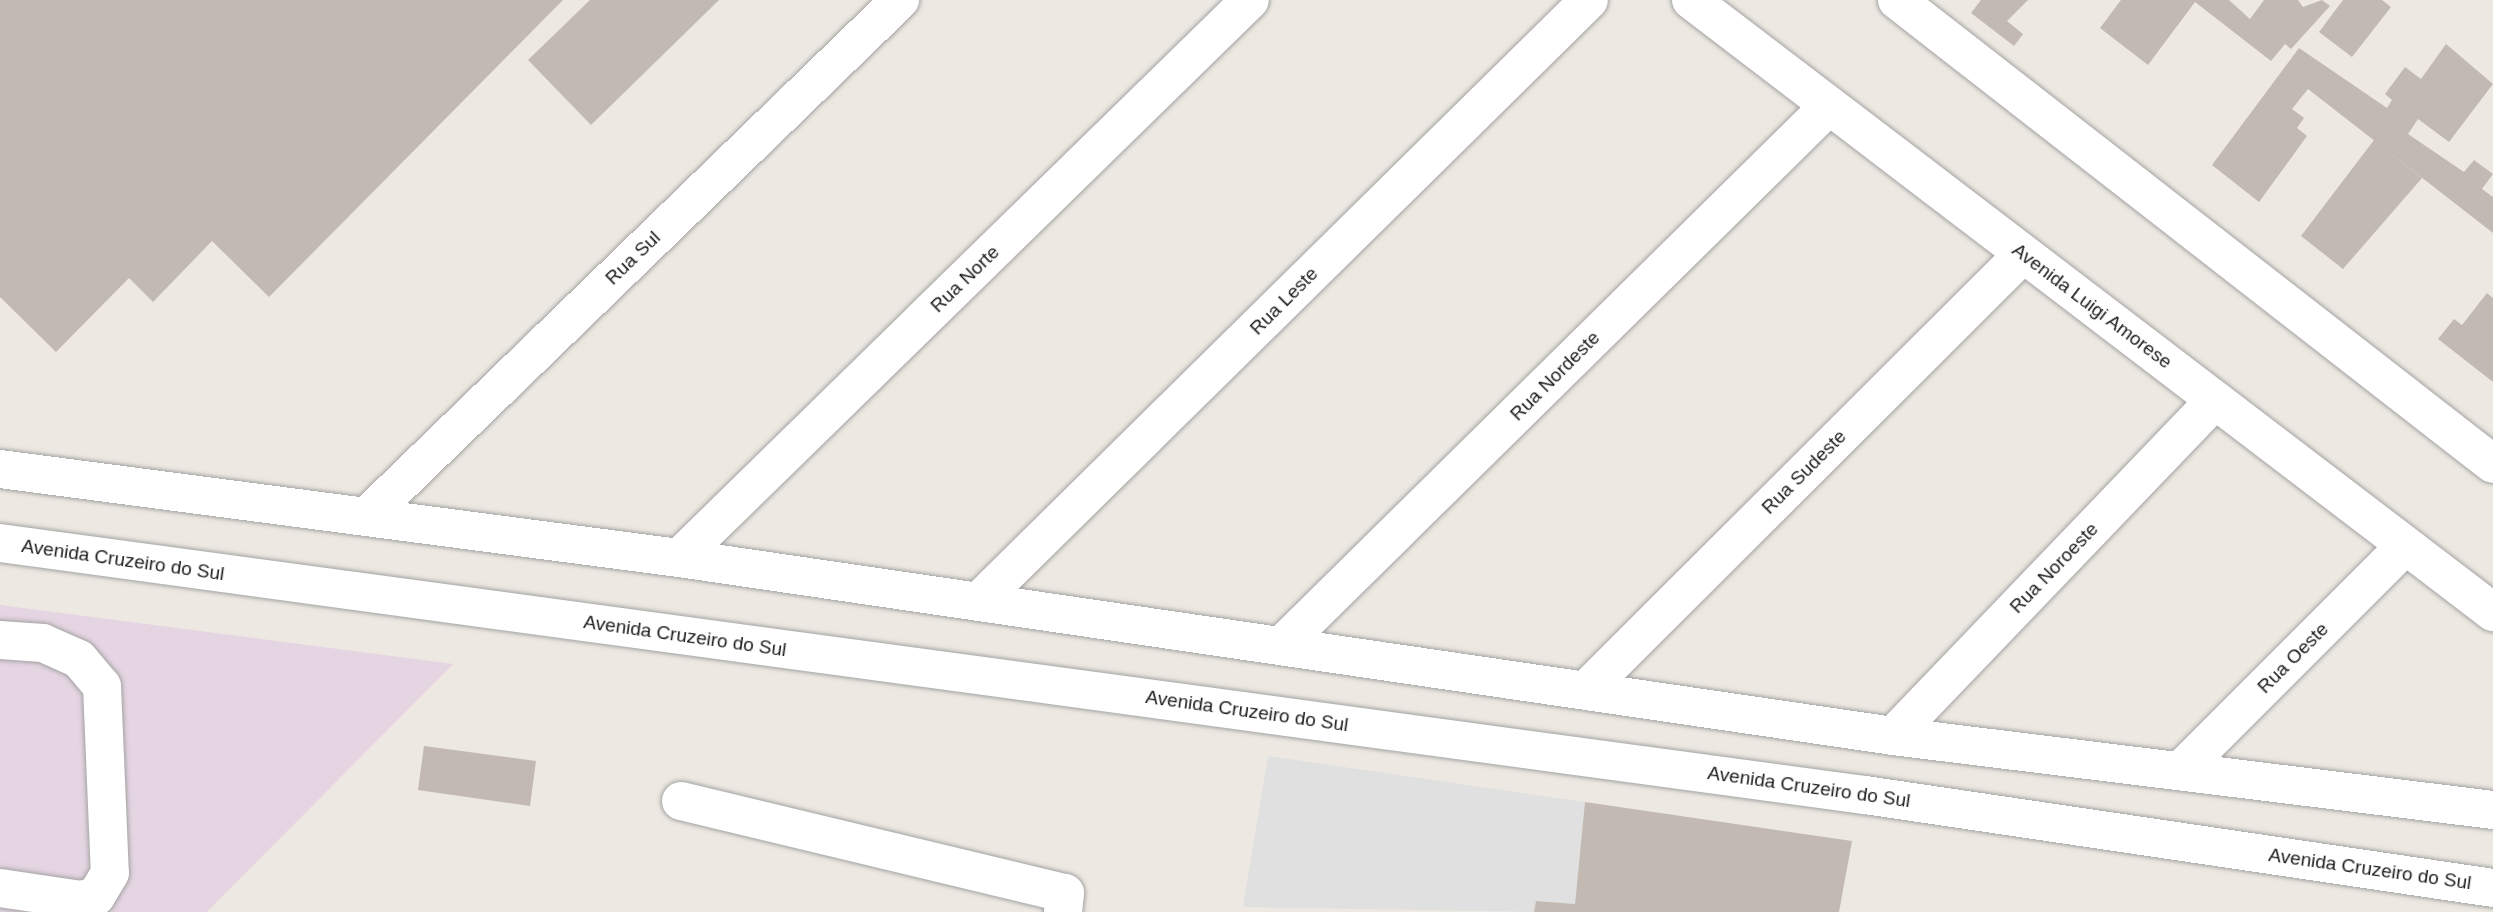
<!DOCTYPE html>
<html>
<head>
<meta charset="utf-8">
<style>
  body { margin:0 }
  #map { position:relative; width:2493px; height:912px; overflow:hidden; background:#ede9e2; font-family:Helvetica,sans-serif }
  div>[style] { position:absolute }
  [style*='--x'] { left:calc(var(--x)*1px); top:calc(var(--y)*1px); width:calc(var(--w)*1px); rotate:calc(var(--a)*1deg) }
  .industrial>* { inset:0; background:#e5d4e2 }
  .parking>* { inset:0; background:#e0e0e0 }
  .building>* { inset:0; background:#c1b9b2 }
  .roads { filter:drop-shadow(0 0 2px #a3a3a3) drop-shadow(0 0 2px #a3a3a3) }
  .minor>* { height:38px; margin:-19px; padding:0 19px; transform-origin:19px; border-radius:19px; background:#fff }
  span { translate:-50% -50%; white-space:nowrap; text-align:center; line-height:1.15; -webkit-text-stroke:7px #fff; paint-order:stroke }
  .street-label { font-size:19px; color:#1c1c1c }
</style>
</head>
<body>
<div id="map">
  <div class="industrial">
    <i style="clip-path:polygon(0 605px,453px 664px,207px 912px,0 912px)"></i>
  </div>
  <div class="parking">
    <i style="clip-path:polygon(1268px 756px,1585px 802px,1575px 904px,1536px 901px,1534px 912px,1243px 907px)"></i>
  </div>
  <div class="building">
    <i style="clip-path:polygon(0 0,563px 0,269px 297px,212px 241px,153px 302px,129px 278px,56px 352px,0 297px)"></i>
    <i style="clip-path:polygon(590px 0,719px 0,591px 125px,528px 60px)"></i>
    <i style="clip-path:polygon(1981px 0,2028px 0,2007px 21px,2023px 34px,2014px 46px,1971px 13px)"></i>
    <i style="clip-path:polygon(2121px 0,2229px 0,2250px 19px,2264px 0,2298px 0,2303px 7px,2322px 0,2330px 6px,2291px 49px,2285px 44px,2271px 61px,2195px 2px,2148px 65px,2100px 28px)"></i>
    <i style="clip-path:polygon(2343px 0,2382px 0,2391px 7px,2352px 57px,2319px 32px)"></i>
    <i style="clip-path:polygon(2446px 44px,2493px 84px,2449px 142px,2418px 119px,2408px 134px,2464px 172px,2474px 160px,2493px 174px,2482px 189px,2493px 197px,2493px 233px,2308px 89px,2292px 109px,2304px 118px,2297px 128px,2307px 136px,2259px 202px,2212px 165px,2299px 48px,2387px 108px,2392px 100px,2385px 94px,2405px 67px,2421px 79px)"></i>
    <i style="clip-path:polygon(2374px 140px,2422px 178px,2343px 269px,2301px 236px)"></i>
    <i style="clip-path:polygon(2487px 293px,2493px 298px,2493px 382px,2438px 339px,2454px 319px,2462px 325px)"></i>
    <i style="clip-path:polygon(424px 746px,536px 761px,530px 806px,418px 790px)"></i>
    <i style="clip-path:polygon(1585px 802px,1852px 841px,1839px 912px,1534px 912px,1536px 901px,1575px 904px)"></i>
  </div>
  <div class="roads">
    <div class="minor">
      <i style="--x:1691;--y:0;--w:1009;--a:37.35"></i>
      <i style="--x:1897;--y:0;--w:755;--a:37.9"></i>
      <i style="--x:0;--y:469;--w:685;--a:7.47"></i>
      <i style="--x:679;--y:558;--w:1227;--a:8.34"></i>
      <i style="--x:1893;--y:736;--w:605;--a:7.03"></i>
      <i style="--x:367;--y:516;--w:742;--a:-44.07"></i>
      <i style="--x:0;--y:543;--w:1882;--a:7.7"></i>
      <i style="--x:1865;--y:795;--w:635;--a:8.42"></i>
      <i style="--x:679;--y:558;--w:798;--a:-44.34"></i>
      <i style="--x:979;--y:601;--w:856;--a:-44.57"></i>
      <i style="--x:0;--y:640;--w:43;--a:4"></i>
      <i style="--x:43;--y:643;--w:39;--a:24"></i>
      <i style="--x:79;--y:659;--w:35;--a:50"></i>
      <i style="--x:102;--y:686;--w:187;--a:87.6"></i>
      <i style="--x:110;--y:873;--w:27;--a:121"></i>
      <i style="--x:96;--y:896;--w:16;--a:165"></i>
      <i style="--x:81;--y:900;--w:82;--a:-171.6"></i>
      <i style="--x:1281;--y:646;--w:769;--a:-44.58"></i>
      <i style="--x:1586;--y:690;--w:617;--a:-44.93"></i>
      <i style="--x:1893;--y:736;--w:465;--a:-46.2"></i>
      <i style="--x:2181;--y:770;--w:317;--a:-45"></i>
      <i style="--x:681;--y:801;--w:395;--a:13.5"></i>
      <i style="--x:1065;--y:893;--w:19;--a:96"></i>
    </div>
  </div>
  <div class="street-label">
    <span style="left:633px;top:258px;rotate:-44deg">Rua Sul</span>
    <span style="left:965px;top:279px;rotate:-44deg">Rua Norte</span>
    <span style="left:1284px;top:301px;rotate:-45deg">Rua Leste</span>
    <span style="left:2092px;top:306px;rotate:37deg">Avenida Luigi Amorese</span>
    <span style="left:1555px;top:376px;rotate:-45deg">Rua Nordeste</span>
    <span style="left:1804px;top:472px;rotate:-45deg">Rua Sudeste</span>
    <span style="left:123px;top:560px;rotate:8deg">Avenida Cruzeiro do Sul</span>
    <span style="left:2054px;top:568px;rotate:-46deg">Rua Noroeste</span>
    <span style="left:685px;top:636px;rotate:8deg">Avenida Cruzeiro do Sul</span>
    <span style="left:2293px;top:658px;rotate:-45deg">Rua Oeste</span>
    <span style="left:1247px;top:711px;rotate:8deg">Avenida Cruzeiro do Sul</span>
    <span style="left:1809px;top:787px;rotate:8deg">Avenida Cruzeiro do Sul</span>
    <span style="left:2370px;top:869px;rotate:8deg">Avenida Cruzeiro do Sul</span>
  </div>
</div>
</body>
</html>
